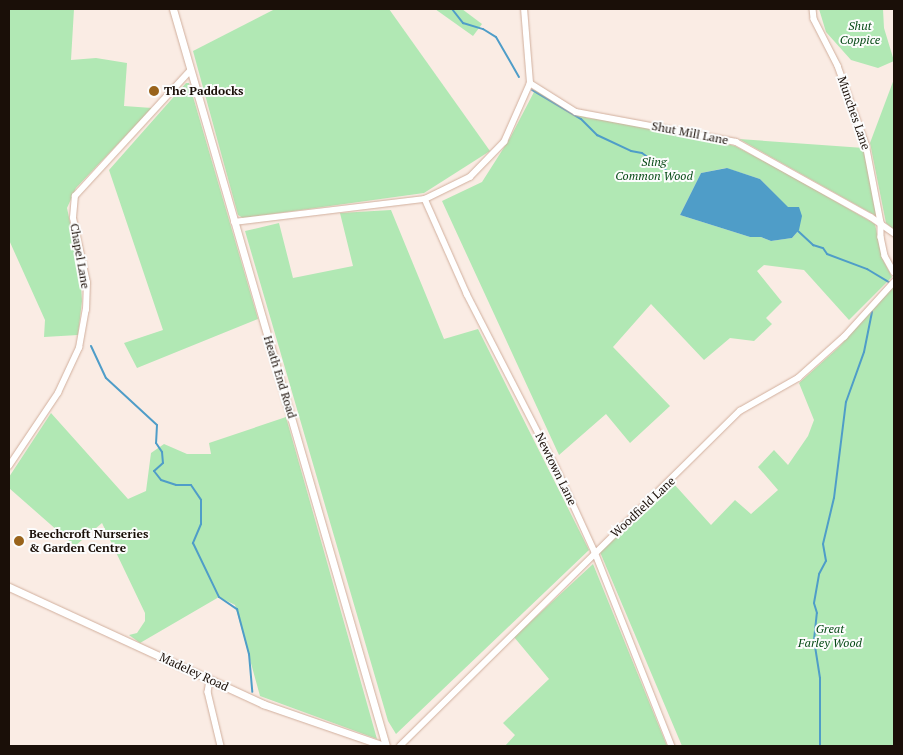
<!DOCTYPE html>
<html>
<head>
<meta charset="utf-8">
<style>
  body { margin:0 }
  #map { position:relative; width:903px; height:755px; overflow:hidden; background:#faece4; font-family:"PT Serif",serif }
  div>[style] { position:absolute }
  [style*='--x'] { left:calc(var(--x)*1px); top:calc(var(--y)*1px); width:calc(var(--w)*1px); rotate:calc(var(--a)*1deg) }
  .green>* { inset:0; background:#b1e8b4 }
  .water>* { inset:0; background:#4f9dc8 }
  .stream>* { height:2px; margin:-1px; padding:0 1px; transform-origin:1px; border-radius:1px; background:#4f9dc8 }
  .roads { filter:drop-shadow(0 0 1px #d1af9d) drop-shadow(0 0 1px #d1af9d) }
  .minor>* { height:5.5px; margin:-2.75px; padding:0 2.75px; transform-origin:2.75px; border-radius:2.75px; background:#fff }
  .tertiary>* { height:7px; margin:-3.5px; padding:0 3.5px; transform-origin:3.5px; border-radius:3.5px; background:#fff }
  .dots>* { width:14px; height:14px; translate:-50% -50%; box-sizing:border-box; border:2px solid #fcfcfc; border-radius:50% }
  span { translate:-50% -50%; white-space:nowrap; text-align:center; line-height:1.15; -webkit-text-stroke:4px #fcfcfc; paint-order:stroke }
  .park-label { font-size:12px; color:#074a16; font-style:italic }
  .poi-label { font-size:12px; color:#1a0f08; font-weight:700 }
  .left { translate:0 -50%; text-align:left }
  .street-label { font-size:12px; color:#1a0f08 }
  .frame { position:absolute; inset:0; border:10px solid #1a0f08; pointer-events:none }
</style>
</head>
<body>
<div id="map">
  <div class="green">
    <i style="clip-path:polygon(9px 9px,74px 9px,71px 60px,96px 58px,127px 63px,124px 106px,152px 108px,76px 188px,67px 208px,80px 269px,82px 301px,78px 335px,44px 337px,45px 320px,9px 240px)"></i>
    <i style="clip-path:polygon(275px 9px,389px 9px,490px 151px,424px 193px,243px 218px,238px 215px,193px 51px)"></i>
    <i style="clip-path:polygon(435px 9px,462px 9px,482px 24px,473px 36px)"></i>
    <i style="clip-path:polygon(819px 9px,883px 9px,884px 28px,894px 61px,878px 68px,851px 60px,826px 32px)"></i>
    <i style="clip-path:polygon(894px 79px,894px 230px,886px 223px,870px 143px)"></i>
    <i style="clip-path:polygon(186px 83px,189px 83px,258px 319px,137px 368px,124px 343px,163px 330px,109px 170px)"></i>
    <i style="clip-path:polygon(evenodd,535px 90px,587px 118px,645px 124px,735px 146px,781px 170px,875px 224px,882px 258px,892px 277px,849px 320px,804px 270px,764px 265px,757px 271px,782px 302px,766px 318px,772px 324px,754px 341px,730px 338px,704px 360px,651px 304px,613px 347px,670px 406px,630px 443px,606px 414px,559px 455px,442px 201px,482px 182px,510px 138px,535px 90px,726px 168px,760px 179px,788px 208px,799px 230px,792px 238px,771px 241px,761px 237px,750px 237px,680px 215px,701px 173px,726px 168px)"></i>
    <i style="clip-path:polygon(739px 139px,864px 148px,878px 217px)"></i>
    <i style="clip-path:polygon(391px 210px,444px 339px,478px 329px,589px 550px,396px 734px,388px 721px,245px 231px,279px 223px,293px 278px,353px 266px,340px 213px)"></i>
    <i style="clip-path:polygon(894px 284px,894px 746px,682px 746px,600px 552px,674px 484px,711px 525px,735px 500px,751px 514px,778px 490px,758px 467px,774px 450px,788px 465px,808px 436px,814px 420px,799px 383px,839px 347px)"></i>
    <i style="clip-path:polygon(51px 413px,128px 499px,146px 491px,151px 453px,164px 444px,187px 454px,211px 454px,209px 443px,286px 417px,377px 739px,260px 696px,235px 605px,219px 597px,140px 643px,129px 635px,137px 633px,145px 621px,145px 613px,102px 523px,75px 546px,9px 488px,9px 477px)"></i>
    <i style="clip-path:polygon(593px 564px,667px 746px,505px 746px,515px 735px,503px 723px,549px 679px,514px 637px)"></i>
  </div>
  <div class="water">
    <i style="clip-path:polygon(727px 168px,760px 179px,788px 207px,799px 207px,802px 216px,799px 230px,792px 238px,771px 241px,761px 237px,750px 237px,680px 215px,701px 173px)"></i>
  </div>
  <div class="stream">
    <i style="--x:452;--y:9;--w:18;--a:52"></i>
    <i style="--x:463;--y:23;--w:21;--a:17"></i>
    <i style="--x:483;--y:29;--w:15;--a:32"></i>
    <i style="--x:496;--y:37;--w:46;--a:60.1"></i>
    <i style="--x:532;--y:90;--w:57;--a:30.6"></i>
    <i style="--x:581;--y:119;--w:23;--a:45"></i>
    <i style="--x:597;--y:135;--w:38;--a:25"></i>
    <i style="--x:631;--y:151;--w:11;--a:10"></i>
    <i style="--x:642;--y:153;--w:37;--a:36"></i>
    <i style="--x:672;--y:175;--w:13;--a:13"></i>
    <i style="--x:798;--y:231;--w:21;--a:43"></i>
    <i style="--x:813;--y:245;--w:10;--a:17"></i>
    <i style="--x:823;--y:248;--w:7;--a:56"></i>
    <i style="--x:827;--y:254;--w:43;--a:20.6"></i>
    <i style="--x:867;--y:269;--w:26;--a:31"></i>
    <i style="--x:91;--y:346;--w:35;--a:65"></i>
    <i style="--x:106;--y:378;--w:69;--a:42.7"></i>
    <i style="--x:157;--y:425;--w:18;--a:93"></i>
    <i style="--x:156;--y:443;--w:11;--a:56"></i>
    <i style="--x:162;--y:452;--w:11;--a:85"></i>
    <i style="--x:163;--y:463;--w:12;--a:138"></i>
    <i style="--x:154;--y:471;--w:11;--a:52"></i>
    <i style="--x:161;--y:480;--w:16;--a:18"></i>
    <i style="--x:176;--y:485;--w:15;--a:0"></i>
    <i style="--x:191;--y:485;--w:18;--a:56"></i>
    <i style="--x:201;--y:500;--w:24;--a:90"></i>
    <i style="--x:201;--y:524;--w:21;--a:113"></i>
    <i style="--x:193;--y:543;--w:60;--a:64.3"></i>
    <i style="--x:219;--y:597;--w:22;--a:34"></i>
    <i style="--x:237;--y:609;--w:47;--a:75.1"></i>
    <i style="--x:249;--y:654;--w:38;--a:85"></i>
    <i style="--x:820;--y:746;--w:68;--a:-90"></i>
    <i style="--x:820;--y:678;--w:38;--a:-99"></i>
    <i style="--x:814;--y:640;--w:27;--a:-84"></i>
    <i style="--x:817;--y:613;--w:10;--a:-107"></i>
    <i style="--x:814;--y:603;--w:29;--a:-80"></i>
    <i style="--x:819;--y:574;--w:15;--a:-62"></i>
    <i style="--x:826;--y:561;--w:17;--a:-100"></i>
    <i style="--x:823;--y:544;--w:47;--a:-76.6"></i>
    <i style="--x:834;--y:498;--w:97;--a:-82.9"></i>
    <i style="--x:846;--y:402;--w:53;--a:-70.2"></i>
    <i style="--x:864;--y:352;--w:41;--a:-78.7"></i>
  </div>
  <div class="roads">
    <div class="minor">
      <i style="--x:813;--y:9;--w:10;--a:84"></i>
      <i style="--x:814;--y:19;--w:53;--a:62.9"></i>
      <i style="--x:838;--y:66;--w:83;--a:70.3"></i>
      <i style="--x:866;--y:144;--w:80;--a:79.2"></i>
      <i style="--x:881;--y:223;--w:14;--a:90"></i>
      <i style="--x:881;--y:237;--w:19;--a:78"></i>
      <i style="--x:885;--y:256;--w:18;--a:61"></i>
      <i style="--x:530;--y:83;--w:54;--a:32.2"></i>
      <i style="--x:576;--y:112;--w:163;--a:10.6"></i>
      <i style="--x:736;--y:142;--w:154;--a:29.1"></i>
      <i style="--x:871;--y:217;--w:28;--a:35"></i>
      <i style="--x:425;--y:199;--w:104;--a:66.1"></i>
      <i style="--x:467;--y:294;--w:195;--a:62.8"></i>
      <i style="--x:556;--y:467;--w:94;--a:65.4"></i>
      <i style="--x:595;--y:552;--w:209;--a:68.4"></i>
      <i style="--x:234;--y:222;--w:192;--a:-6.9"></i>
      <i style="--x:425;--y:199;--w:50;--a:-26.1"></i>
      <i style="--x:470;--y:177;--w:49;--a:-45.8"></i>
      <i style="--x:504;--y:142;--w:64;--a:-66.2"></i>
      <i style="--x:530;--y:83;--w:74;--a:-94.6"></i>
      <i style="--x:9;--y:466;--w:88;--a:-56.1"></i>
      <i style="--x:58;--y:393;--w:50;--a:-65"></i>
      <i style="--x:79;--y:348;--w:39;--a:-80"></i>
      <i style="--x:86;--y:310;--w:27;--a:-88"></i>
      <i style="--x:87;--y:283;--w:66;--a:-102.2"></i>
      <i style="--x:73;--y:218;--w:22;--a:-85"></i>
      <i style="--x:75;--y:196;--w:170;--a:-47.4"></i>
      <i style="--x:210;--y:680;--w:12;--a:99"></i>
      <i style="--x:208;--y:692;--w:56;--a:76.5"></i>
      <i style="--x:400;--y:746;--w:477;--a:-44.6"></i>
      <i style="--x:740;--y:411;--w:67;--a:-29.6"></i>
      <i style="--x:798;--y:378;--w:62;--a:-41.7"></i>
      <i style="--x:844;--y:337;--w:74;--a:-47.7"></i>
    </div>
    <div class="tertiary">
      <i style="--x:173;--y:9;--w:767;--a:73.88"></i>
      <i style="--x:9;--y:587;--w:280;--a:24.7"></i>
      <i style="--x:263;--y:704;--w:128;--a:19.1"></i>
    </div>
  </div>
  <div class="dots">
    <i style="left:154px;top:91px;background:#99631b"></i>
    <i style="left:19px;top:541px;background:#99631b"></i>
  </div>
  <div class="park-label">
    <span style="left:860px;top:33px">Shut<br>Coppice</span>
    <span style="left:654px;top:169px">Sling<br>Common Wood</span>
    <span style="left:830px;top:636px">Great<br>Farley Wood</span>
  </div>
  <div class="poi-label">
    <span class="left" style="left:164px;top:91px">The Paddocks</span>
    <span class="left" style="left:29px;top:541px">Beechcroft Nurseries<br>&amp; Garden Centre</span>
  </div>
  <div class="street-label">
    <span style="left:854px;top:113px;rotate:71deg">Munches Lane</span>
    <span style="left:690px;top:133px;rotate:11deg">Shut Mill Lane</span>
    <span style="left:80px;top:256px;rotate:80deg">Chapel Lane</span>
    <span style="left:280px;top:377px;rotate:73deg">Heath End Road</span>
    <span style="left:556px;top:469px;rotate:64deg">Newtown Lane</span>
    <span style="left:643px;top:507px;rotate:-43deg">Woodfield Lane</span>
    <span style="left:194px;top:672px;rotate:25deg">Madeley Road</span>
  </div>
  <div class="frame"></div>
</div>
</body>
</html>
